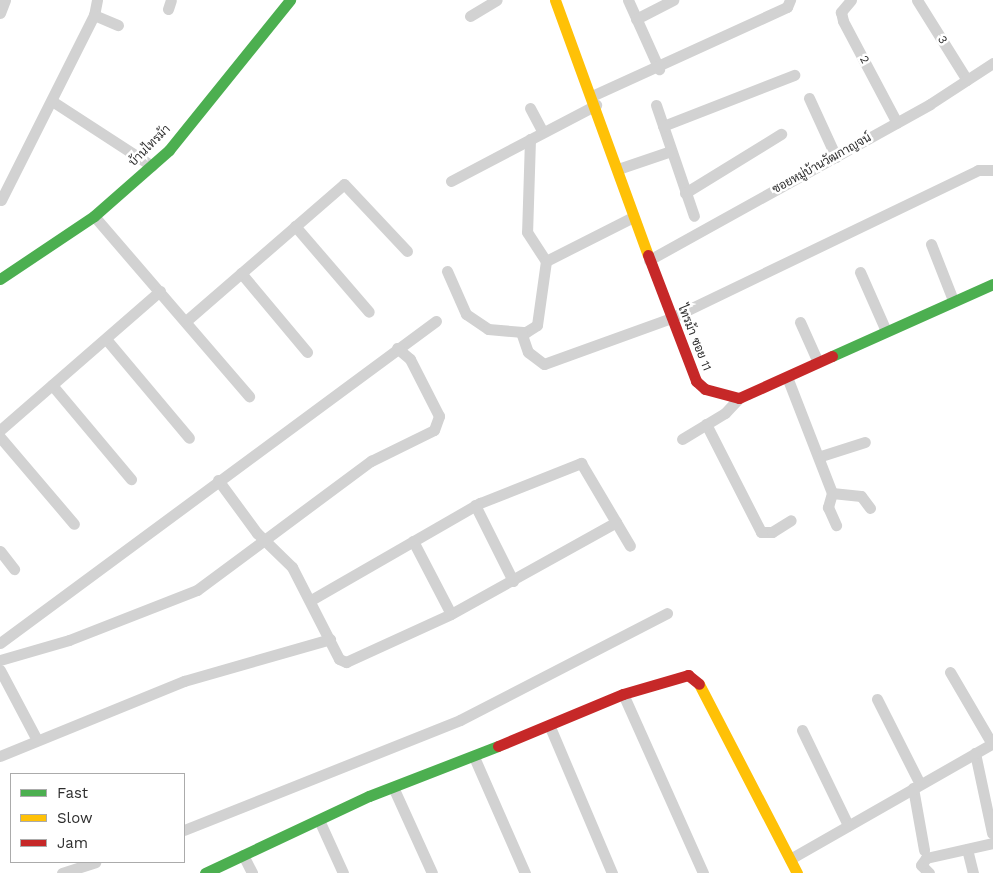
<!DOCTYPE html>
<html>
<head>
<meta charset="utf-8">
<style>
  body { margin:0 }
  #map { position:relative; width:993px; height:873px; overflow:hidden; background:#fff; font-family:"Work Sans",Sarabun,sans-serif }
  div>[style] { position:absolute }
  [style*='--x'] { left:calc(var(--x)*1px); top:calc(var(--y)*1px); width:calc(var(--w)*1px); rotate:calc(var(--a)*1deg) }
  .street>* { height:11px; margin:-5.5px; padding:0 5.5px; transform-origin:5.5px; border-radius:5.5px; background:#d2d2d2 }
  .fast>* { height:11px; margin:-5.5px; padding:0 5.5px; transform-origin:5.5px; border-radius:5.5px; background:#4caf50 }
  .slow>* { height:11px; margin:-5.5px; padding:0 5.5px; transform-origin:5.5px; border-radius:5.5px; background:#ffc107 }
  .jam>* { height:11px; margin:-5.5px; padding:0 5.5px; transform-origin:5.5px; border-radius:5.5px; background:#c62828 }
  span { translate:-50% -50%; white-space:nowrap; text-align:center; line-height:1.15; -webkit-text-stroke:5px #fff; paint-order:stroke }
  .street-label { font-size:12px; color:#2d2d2d }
  .legend { position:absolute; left:10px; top:773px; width:175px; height:90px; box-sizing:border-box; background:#fff; border:1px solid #ababab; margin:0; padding:6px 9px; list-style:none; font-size:15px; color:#2d2d2d }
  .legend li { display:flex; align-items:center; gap:10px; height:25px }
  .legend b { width:25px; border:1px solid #ababab }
</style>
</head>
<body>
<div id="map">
  <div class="street">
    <i style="--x:97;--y:0;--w:15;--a:101"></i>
    <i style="--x:94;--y:15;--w:26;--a:23"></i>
    <i style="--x:628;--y:0;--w:76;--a:65.8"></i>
    <i style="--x:851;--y:0;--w:16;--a:130"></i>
    <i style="--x:841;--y:12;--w:9;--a:77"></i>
    <i style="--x:843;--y:21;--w:115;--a:62.1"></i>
    <i style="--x:917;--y:0;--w:94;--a:58"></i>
    <i style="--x:168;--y:9;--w:9;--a:-72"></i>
    <i style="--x:0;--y:13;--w:14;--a:-69"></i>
    <i style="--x:470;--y:16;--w:31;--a:-31"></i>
    <i style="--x:636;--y:19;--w:42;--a:-27.2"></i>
    <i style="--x:594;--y:95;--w:212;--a:-24.5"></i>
    <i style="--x:787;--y:7;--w:8;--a:-67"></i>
    <i style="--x:809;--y:98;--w:65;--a:65.4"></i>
    <i style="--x:52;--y:101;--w:119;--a:33"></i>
    <i style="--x:656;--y:105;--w:117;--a:71.1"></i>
    <i style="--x:530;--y:108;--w:27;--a:62"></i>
    <i style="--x:663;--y:126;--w:141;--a:-21.3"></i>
    <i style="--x:530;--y:139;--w:93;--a:91.8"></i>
    <i style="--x:527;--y:232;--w:35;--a:57"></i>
    <i style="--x:618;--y:169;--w:56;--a:-18.8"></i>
    <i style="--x:451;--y:181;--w:164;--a:-27.7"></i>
    <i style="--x:685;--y:193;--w:113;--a:-31.6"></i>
    <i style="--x:1;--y:200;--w:207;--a:-63.3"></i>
    <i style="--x:94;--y:216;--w:238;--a:49.3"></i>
    <i style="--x:295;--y:226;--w:113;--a:49.3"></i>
    <i style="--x:931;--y:244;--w:60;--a:68.6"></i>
    <i style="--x:649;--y:260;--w:321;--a:-29"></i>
    <i style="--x:930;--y:104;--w:75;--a:-33.1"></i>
    <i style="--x:447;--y:271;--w:47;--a:66.2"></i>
    <i style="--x:466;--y:314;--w:27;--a:34"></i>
    <i style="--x:488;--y:329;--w:38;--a:5"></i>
    <i style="--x:526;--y:332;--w:13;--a:-32"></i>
    <i style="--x:537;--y:325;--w:65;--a:-82"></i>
    <i style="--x:546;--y:261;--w:97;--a:-26.8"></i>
    <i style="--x:860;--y:272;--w:64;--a:66.2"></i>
    <i style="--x:241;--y:273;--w:103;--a:50.1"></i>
    <i style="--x:186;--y:321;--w:209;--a:-40.9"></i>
    <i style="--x:344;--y:184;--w:92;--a:46.8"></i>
    <i style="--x:800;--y:322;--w:44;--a:65.8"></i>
    <i style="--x:521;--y:332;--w:21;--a:71"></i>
    <i style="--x:528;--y:352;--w:20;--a:37"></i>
    <i style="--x:544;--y:364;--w:135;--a:-19.9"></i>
    <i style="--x:671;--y:318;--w:341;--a:-25.7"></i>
    <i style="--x:978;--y:170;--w:15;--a:0"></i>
    <i style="--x:106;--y:339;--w:129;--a:50"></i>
    <i style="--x:787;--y:377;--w:124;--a:68.8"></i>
    <i style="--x:832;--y:493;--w:29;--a:6"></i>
    <i style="--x:861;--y:496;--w:15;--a:53"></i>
    <i style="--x:52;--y:385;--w:123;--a:50"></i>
    <i style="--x:706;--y:424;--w:121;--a:63"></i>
    <i style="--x:761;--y:532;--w:11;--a:0"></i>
    <i style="--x:772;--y:532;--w:22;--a:-32"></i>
    <i style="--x:0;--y:430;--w:212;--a:-41"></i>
    <i style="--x:0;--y:437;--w:114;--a:49.6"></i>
    <i style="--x:682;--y:439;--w:50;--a:-31.2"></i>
    <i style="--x:725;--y:413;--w:21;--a:-47"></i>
    <i style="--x:821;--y:456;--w:46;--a:-17.7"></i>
    <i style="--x:218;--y:480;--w:66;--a:53.7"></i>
    <i style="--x:257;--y:533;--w:49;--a:44.2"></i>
    <i style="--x:292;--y:567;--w:103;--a:62.9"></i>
    <i style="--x:339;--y:659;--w:8;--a:23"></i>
    <i style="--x:346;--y:662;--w:115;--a:-24.6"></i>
    <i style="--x:451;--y:614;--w:189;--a:-29.1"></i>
    <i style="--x:832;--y:493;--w:15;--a:106"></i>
    <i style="--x:828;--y:507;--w:20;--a:66"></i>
    <i style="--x:475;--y:505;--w:85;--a:63.4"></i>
    <i style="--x:413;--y:541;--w:82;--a:62.5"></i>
    <i style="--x:0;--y:551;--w:23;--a:52"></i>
    <i style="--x:311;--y:600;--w:195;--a:-29.9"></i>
    <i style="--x:480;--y:503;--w:109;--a:-21.6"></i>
    <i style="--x:581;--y:463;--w:96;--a:59.4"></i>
    <i style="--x:0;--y:643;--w:542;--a:-36.45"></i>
    <i style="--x:0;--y:660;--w:72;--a:-16.2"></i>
    <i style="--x:69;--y:640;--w:137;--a:-21.3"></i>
    <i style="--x:197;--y:590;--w:217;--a:-36.6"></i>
    <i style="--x:371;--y:461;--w:70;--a:-26.2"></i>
    <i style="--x:434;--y:430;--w:15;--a:-70"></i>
    <i style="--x:439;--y:416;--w:64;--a:-117"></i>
    <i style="--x:410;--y:359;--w:17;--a:-140"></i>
    <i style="--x:0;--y:670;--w:79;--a:62.1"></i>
    <i style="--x:950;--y:672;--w:83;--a:59.7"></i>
    <i style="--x:623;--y:694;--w:196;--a:65.9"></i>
    <i style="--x:877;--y:699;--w:95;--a:63.2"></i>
    <i style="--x:550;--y:727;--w:159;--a:67"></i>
    <i style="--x:802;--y:730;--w:106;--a:64.2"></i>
    <i style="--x:975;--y:753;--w:82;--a:78"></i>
    <i style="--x:0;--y:756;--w:199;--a:-22.2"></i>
    <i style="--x:184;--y:681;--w:152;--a:-16"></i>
    <i style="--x:474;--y:757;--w:127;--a:66.3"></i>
    <i style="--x:393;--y:787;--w:94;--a:65.6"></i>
    <i style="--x:913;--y:788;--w:63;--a:79.9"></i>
    <i style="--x:319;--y:820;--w:58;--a:65.6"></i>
    <i style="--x:184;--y:830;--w:297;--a:-21.7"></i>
    <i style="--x:460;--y:720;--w:233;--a:-27.3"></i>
    <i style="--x:967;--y:849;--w:25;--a:76"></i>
    <i style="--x:243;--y:855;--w:20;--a:63"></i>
    <i style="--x:790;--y:859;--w:234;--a:-29.7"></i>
    <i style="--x:62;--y:873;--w:35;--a:-18"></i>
    <i style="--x:929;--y:873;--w:11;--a:-135"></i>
    <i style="--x:921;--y:865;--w:9;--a:-54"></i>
    <i style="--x:926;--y:858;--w:69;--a:-12.6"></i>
  </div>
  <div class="fast">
    <i style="--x:0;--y:279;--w:113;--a:-33.8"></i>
    <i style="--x:94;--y:216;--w:100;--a:-41.3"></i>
    <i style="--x:169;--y:150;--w:193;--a:-51.1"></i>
    <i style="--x:832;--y:356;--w:176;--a:-24.1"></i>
    <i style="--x:205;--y:873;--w:181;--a:-25.2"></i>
    <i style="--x:369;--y:796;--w:138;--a:-21.2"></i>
  </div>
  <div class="slow">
    <i style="--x:555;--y:0;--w:271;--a:70"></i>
    <i style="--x:699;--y:684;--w:213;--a:62.6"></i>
  </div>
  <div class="jam">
    <i style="--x:648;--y:255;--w:135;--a:69.1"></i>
    <i style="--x:696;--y:381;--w:12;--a:42"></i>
    <i style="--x:705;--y:389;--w:35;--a:15"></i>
    <i style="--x:739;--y:398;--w:102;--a:-24.3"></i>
    <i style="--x:498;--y:746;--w:135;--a:-22.6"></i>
    <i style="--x:623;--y:694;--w:68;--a:-16.3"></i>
    <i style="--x:688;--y:675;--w:14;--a:39"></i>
  </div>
  <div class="street-label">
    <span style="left:942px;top:40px;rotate:58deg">3</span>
    <span style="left:864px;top:60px;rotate:62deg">2</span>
    <span style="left:150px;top:146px;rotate:-45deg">บ้านไทรม้า</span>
    <span style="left:822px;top:164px;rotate:-29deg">ซอยหมู่บ้านวัฒกาญจน์</span>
    <span style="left:694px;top:338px;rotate:68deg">ไทรม้า ซอย 11</span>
  </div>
  <ul class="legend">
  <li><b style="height:6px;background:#4caf50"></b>Fast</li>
  <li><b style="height:6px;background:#ffc107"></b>Slow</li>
  <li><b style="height:6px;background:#c62828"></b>Jam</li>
  </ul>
</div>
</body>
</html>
